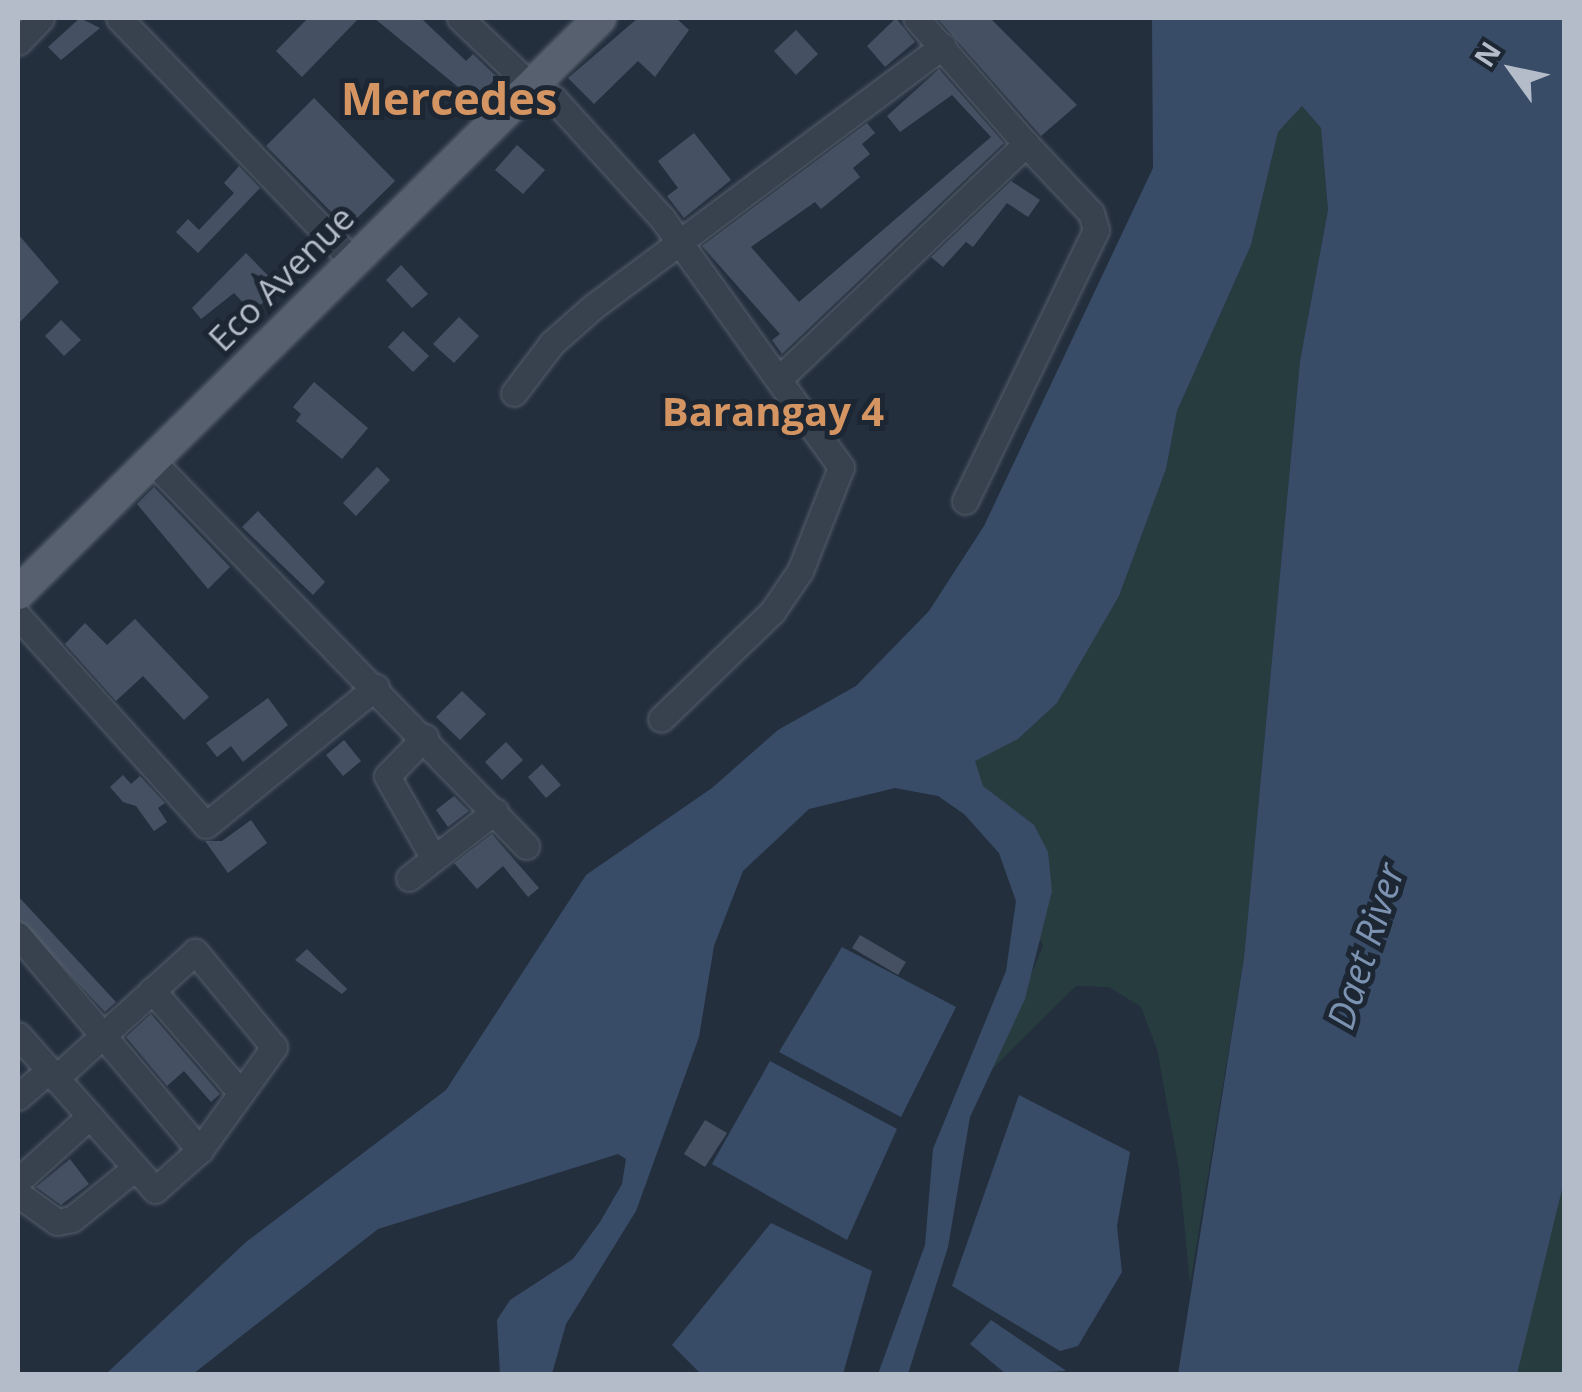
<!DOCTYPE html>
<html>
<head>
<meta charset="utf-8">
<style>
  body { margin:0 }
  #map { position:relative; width:1582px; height:1392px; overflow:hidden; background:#242f3e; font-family:"Open Sans",sans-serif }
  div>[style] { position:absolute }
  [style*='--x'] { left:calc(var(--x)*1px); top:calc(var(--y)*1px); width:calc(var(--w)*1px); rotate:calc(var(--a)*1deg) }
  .green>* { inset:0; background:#263c3f }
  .water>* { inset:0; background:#394c67 }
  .building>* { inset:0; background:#455162 }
  .roads { filter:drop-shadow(0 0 2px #565f6c) drop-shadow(0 0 2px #565f6c) }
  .minor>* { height:25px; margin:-12.5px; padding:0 12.5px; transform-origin:12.5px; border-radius:12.5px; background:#38414e }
  .major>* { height:32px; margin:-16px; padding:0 16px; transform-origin:16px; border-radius:16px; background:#56606e }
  span { translate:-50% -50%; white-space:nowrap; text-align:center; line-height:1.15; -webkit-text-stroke:10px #1d2633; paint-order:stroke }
  .street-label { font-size:35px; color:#b4bcc9 }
  .water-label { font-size:38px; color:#7c92b1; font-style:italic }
  .quarter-label { font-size:40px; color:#d59563; font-weight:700 }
  .district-label { font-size:45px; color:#d59563; font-weight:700 }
  .frame { position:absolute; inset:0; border:20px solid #b4bcc9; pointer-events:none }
  .north { position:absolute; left:1462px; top:20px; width:100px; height:100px; -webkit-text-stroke:8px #1d2633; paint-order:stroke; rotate:303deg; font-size:28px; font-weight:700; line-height:40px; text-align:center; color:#b4bcc9 }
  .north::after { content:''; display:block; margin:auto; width:35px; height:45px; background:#b4bcc9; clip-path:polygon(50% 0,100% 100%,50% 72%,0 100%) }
</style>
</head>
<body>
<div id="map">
  <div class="green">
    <i style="clip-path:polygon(1302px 106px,1321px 128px,1328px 210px,1300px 361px,1244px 958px,1190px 1284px,1179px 1169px,1157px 1049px,1141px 1007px,1109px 987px,1076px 986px,992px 1069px,1043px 946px,974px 774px,975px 760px,1018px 739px,1057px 703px,1119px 596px,1166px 469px,1177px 411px,1251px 245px,1278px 132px)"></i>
    <i style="clip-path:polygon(1564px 1181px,1564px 1374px,1517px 1374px,1533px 1283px)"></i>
  </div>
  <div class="water">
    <i style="clip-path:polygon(1152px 18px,1564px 18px,1564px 1181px,1517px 1374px,1178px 1374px,1244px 958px,1300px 361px,1328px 210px,1321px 128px,1302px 106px,1278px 132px,1251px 245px,1177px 411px,1166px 469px,1119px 596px,1057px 703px,1018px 739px,975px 761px,983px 786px,1034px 825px,1048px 852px,1052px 891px,1025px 999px,970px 1117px,948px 1247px,908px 1374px,878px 1374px,925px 1245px,933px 1149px,1006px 971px,1016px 901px,999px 853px,964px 814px,938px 796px,895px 788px,809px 809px,743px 871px,714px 946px,699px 1037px,636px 1211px,566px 1324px,552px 1374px,500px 1374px,497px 1320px,510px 1300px,573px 1259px,600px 1222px,622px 1184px,626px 1159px,618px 1154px,378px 1229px,193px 1374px,106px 1374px,246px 1242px,446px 1090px,586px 875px,712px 788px,778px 730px,856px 686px,929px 611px,984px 526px,1153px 168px)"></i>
    <i style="clip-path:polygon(842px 947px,956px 1007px,901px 1117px,779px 1052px)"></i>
    <i style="clip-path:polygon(770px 1061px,897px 1129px,847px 1240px,712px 1164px)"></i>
    <i style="clip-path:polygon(1019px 1095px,1130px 1152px,1117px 1226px,1122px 1272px,1078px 1346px,1060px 1351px,952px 1286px)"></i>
    <i style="clip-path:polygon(771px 1223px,872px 1271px,843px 1374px,701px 1374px,672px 1345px)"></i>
    <i style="clip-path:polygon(991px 1320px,1065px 1370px,1065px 1371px,1006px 1374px,970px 1344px)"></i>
  </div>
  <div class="building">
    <i style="clip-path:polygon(80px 18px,100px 28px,61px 60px,48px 47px)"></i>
    <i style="clip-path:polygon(308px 18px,359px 18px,302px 77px,276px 51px)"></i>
    <i style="clip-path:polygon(374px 18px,421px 18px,466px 61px,473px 54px,497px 77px,474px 100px)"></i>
    <i style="clip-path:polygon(638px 18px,676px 18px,689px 30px,655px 77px,638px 61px,594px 104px,568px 78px)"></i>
    <i style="clip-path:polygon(896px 18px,915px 42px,885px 67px,867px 46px)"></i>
    <i style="clip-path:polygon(937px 18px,990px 18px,1077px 105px,1041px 136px)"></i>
    <i style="clip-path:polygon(796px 30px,818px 54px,796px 75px,774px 51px)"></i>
    <i style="clip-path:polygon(939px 69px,1004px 143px,782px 354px,772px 340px,780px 334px,702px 246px,867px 123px,875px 133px,862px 144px,870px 154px,853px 168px,860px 177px,821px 209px,815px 202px,751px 247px,799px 302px,991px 137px,952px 95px,900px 132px,887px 116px)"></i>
    <i style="clip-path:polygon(314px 98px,395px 181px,347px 228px,266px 146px)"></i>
    <i style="clip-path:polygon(694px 133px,731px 180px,684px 218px,667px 196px,678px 188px,658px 161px)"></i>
    <i style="clip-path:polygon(517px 145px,545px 170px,523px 194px,495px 170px)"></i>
    <i style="clip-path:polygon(239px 166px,260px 188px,198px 253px,176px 232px,188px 219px,199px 230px,234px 193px,224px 183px)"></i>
    <i style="clip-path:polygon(1011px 181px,1040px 200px,1028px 217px,1007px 203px,973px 247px,966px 242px,943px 267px,931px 257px)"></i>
    <i style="clip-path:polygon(18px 234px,59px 282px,18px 324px)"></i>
    <i style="clip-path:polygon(246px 253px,282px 290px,251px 311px,234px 293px,201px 319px,192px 308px)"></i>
    <i style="clip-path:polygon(401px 265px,428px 294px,412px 308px,386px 280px)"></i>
    <i style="clip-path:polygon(459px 317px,479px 336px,454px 363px,433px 344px)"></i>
    <i style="clip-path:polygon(61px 320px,81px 340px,64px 356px,45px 336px)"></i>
    <i style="clip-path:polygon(403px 331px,429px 356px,413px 372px,388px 347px)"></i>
    <i style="clip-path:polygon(314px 382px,368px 428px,342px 459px,296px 421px,301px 414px,293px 407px)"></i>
    <i style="clip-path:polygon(377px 467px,390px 480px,356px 516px,343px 503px)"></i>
    <i style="clip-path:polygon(154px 487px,230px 567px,208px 589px,137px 504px)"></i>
    <i style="clip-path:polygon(258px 511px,325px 582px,313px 595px,242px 527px)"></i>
    <i style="clip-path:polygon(135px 619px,209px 697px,184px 720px,143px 676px,116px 701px,65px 644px,85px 623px,107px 645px)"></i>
    <i style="clip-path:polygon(462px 691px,486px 714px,460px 740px,436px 717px)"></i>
    <i style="clip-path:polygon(268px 698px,288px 725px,243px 762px,231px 746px,217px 757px,206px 743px)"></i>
    <i style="clip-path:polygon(344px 740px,361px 761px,343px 776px,326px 755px)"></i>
    <i style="clip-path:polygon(506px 742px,523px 760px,502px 780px,485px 762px)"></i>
    <i style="clip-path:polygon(542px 764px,561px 785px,546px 798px,528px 777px)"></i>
    <i style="clip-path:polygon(123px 775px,131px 784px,140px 776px,165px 803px,158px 808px,167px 822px,154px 831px,136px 806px,123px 802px,110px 787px)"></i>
    <i style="clip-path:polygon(454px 796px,469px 811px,448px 827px,436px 810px)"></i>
    <i style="clip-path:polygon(251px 820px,267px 843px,228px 873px,205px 841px,222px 841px)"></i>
    <i style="clip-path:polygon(492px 834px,539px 888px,528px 897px,503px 866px,477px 889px,454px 863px)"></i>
    <i style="clip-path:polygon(18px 896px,116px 1002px,105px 1012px,18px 919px)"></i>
    <i style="clip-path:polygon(860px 935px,906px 962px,898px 975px,852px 948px)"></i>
    <i style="clip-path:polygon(307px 949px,347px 989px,342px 994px,295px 960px)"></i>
    <i style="clip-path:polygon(151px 1014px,220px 1094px,211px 1102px,184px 1071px,167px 1086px,126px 1037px)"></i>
    <i style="clip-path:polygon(705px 1120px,727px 1133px,705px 1167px,684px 1154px)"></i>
    <i style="clip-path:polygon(70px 1159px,89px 1184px,61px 1205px,36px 1187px)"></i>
  </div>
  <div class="roads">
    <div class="minor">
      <i style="--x:119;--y:18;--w:339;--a:46.1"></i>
      <i style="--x:460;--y:18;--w:97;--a:43.7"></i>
      <i style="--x:530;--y:85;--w:28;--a:30"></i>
      <i style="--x:554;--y:99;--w:161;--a:47.8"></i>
      <i style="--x:662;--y:218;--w:307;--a:54.3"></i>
      <i style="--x:841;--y:467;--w:112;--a:111.5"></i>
      <i style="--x:800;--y:571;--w:50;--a:124.3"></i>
      <i style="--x:772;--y:612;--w:154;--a:136.1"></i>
      <i style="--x:18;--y:42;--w:33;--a:-46"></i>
      <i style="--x:780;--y:378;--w:340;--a:-43.6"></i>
      <i style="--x:1026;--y:144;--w:167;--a:-131.1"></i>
      <i style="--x:514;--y:393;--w:63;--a:-52.8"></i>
      <i style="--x:552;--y:343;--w:56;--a:-41.4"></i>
      <i style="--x:594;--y:306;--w:435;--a:-36.7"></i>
      <i style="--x:154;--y:463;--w:534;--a:45.83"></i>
      <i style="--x:965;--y:501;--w:301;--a:-64.2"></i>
      <i style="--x:1096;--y:230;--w:18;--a:-106"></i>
      <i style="--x:1091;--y:213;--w:95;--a:-133.3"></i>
      <i style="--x:18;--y:616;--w:281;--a:48"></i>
      <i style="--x:206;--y:825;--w:219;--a:-39.1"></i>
      <i style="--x:425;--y:737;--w:54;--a:134.3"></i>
      <i style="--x:387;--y:776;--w:93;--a:60.4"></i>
      <i style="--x:409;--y:878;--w:109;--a:-37.9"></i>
      <i style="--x:18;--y:935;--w:282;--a:49.8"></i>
      <i style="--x:152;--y:990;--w:136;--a:49.2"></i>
      <i style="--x:18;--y:1035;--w:207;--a:48.5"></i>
      <i style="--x:155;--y:1190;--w:60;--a:-41.6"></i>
      <i style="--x:200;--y:1150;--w:127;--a:-54.3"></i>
      <i style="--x:274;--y:1047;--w:124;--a:-129.7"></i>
      <i style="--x:195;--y:952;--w:188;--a:137.8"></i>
      <i style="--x:18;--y:1097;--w:41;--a:-41.1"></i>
      <i style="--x:18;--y:1181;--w:97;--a:-42.1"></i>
      <i style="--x:18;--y:1194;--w:48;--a:35.7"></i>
      <i style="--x:57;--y:1222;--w:15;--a:-11"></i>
      <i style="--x:72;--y:1219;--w:81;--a:-39"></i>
    </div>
    <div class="major">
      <i style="--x:18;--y:593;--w:818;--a:-44.65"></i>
    </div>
  </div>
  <div class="street-label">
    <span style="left:281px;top:278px;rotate:-45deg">Eco Avenue</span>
  </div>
  <div class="water-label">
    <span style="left:1365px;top:946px;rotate:-72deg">Daet River</span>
  </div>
  <div class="quarter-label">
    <span style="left:773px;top:411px">Barangay 4</span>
  </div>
  <div class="district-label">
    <span style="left:449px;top:98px">Mercedes</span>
  </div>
  <div class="frame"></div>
  <div class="north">N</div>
</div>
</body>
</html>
